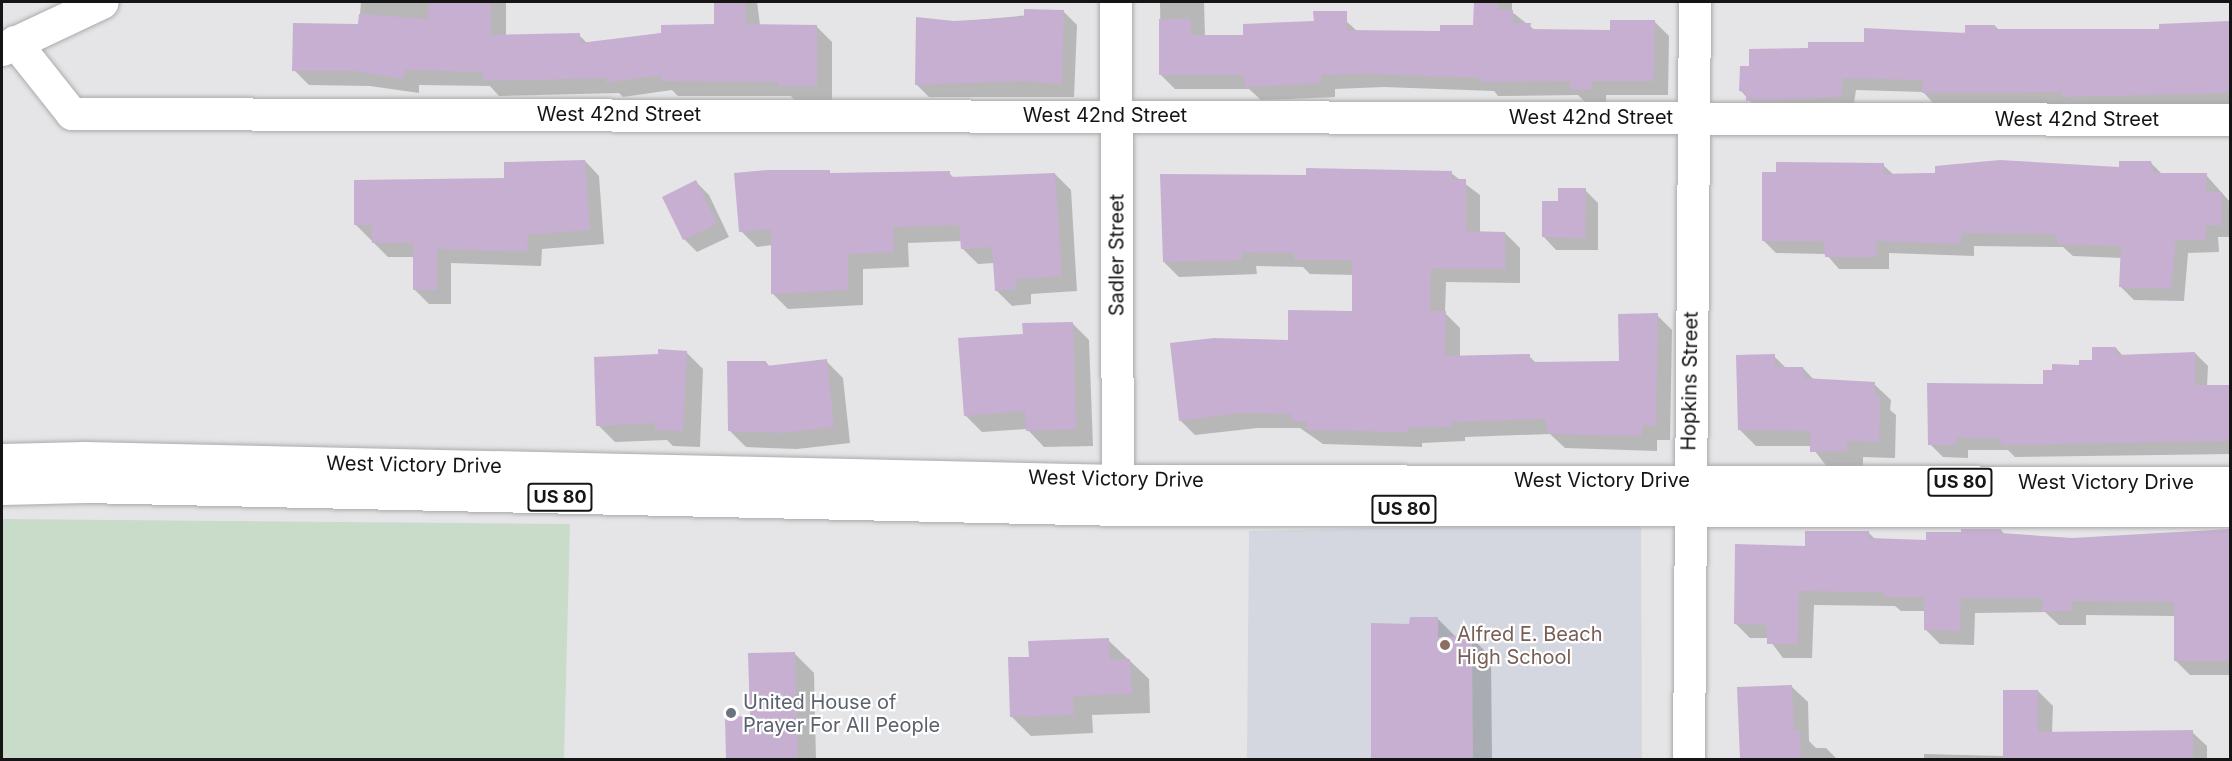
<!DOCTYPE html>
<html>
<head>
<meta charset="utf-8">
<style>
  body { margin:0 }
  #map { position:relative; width:2232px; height:761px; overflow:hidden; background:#e5e5e7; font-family:Inter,sans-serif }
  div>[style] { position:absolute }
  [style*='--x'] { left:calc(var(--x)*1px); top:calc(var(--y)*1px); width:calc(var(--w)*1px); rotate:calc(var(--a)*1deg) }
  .built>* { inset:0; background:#d4d7df }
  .green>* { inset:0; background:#c8dcc9 }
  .shadow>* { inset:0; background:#0003 }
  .building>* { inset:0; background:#c6afd1 }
  .roads { filter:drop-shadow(0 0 2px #aaabac) drop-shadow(0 0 2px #aaabac) }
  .street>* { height:32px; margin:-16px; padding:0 16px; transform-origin:16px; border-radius:16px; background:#fff }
  .secondary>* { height:33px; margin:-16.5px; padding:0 16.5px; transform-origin:16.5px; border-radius:16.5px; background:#fff }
  .primary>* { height:33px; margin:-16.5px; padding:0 16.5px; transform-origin:16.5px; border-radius:16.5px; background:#fff }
  .dots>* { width:16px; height:16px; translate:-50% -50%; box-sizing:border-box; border:3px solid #fff; border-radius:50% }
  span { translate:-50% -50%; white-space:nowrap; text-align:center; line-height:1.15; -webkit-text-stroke:4.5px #fff; paint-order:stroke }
  .shield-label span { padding:2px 4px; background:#fff; border:2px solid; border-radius:4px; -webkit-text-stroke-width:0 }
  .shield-label { font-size:18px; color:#151516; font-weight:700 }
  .street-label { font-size:20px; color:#151516 }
  .education-label { font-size:20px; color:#785e54 }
  .left { translate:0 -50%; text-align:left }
  .worship-label { font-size:20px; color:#5b616d }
  .frame { position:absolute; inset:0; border:3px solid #151516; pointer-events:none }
</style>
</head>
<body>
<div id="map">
  <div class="built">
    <i style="clip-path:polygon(1641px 521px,1642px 759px,1247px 760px,1249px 531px)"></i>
  </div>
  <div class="green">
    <i style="clip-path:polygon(2px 519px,570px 524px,564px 759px,2px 759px)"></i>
  </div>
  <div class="shadow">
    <i style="clip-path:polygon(361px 2px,506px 2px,506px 36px,579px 35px,588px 44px,716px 25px,715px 2px,757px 2px,760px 25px,816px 26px,832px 42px,832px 101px,795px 101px,791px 96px,678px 96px,672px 90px,623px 97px,619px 93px,499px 96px,490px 86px,419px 85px,419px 93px,370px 86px,309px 85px,294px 70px,359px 26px)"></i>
    <i style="clip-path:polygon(1160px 2px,1204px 2px,1205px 36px,1245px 36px,1346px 21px,1357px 31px,1441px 32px,1474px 27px,1475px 2px,1512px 2px,1512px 12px,1536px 31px,1612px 31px,1654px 21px,1669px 36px,1668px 95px,1606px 95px,1606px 103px,1586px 103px,1578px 95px,1498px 96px,1494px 91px,1384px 87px,1335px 89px,1335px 97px,1261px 100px,1249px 89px,1175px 89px,1161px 75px)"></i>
    <i style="clip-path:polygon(1064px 12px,1077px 25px,1074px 97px,929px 97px,916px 84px,954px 22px)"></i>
    <i style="clip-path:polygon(2228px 23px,2230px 106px,1936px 106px,1923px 92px,1856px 90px,1853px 109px,1761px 113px,1741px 91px,1750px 67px,1809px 50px,1925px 41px,1995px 26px,1999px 30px,2161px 30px)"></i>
    <i style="clip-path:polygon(585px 161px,599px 176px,604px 244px,542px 249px,541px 266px,451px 263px,451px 304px,429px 304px,414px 289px,414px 257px,388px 257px,355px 224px,505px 179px)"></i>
    <i style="clip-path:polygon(2151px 163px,2163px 175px,2206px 175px,2230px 202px,2230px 237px,2218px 237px,2219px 252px,2188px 253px,2184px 301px,2134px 300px,2121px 287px,2122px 258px,2073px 256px,2063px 247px,1974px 246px,1974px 256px,1889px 253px,1889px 269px,1839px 269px,1826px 254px,1776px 253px,1763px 240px,1883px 165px,1894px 175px,2120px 169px)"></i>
    <i style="clip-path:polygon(949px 173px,955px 179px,1055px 174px,1071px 190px,1077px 291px,1031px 294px,1031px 304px,1012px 306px,996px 290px,994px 263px,978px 264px,962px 248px,962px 241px,908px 243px,909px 267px,863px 269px,863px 305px,788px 309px,772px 293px,772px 245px,757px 247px,741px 231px)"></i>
    <i style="clip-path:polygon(1451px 173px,1480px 195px,1480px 233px,1505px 233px,1520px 248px,1520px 283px,1446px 282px,1445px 313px,1460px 328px,1460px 357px,1529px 356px,1536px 363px,1621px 362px,1657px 315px,1672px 330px,1670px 440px,1657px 440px,1657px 451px,1565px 448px,1550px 434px,1465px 437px,1465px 441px,1422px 443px,1422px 447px,1323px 444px,1300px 428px,1257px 428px,1195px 435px,1180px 420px,1290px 342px,1354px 312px,1354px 275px,1310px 274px,1303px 267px,1256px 266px,1257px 274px,1179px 277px,1164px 262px,1308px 176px)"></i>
    <i style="clip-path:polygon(696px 182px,709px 195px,729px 237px,697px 252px,684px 239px)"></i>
    <i style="clip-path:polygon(1585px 190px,1598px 203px,1598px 250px,1556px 250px,1543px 236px,1560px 202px)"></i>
    <i style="clip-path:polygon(1072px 323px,1089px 340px,1093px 446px,1044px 447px,1027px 429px,982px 432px,965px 415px)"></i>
    <i style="clip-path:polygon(2116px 348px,2123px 356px,2195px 353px,2208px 366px,2207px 387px,2230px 387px,2230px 454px,2015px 457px,2008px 450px,1968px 450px,1968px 458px,1943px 457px,1930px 444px)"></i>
    <i style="clip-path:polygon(686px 352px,703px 369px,700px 447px,673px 446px,667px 440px,615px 442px,598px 425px)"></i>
    <i style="clip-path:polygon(1774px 356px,1787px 369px,1803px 368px,1815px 381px,1874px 384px,1891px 400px,1890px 410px,1896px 415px,1895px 458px,1863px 457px,1863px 467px,1828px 468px,1811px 446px,1756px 446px,1739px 429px)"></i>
    <i style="clip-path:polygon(826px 361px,843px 378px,850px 443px,797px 449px,746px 447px,729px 430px,766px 362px,770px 367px)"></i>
    <i style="clip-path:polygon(2001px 530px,2005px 535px,2072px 540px,2230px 530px,2230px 675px,2190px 675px,2175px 660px,2175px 616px,2086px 615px,2086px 625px,2059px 625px,2045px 612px,1975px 613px,1974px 645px,1940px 644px,1926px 630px,1925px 611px,1901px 611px,1895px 606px,1814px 605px,1812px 658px,1783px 658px,1768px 638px,1750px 638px,1735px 623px,1807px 547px,1868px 532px,1875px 539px,1927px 541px)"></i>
    <i style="clip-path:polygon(1437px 618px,1457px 638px,1472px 638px,1491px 657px,1492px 760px,1373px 760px,1372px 625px,1411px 625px)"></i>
    <i style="clip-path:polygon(1108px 640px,1149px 679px,1150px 713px,1092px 715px,1093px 733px,1031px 736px,1012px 717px,1030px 658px)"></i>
    <i style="clip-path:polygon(795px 654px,814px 673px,816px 760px,727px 760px,726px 718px,751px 718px)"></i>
    <i style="clip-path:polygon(1791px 686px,1808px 702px,1809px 741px,1816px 748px,1826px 748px,1838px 760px,1742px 760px,1739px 688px)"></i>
    <i style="clip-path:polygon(2004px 691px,2038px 691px,2053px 706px,2052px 733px,2192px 732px,2207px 746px,2207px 760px,1924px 760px,1924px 754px,2003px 756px)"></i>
  </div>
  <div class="building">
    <i style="clip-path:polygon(429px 2px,491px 2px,491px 35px,580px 33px,580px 43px,661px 33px,661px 25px,714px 24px,714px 2px,745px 2px,746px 24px,817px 25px,817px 86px,778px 86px,778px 82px,661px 81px,661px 75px,606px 83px,606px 78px,483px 81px,482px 72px,405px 70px,404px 79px,354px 71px,292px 71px,293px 23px,358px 24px,359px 14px,428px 19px)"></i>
    <i style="clip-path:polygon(1474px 2px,1498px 2px,1498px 10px,1513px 10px,1513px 23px,1531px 23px,1530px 29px,1610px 30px,1610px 20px,1655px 20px,1654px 81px,1592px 81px,1592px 90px,1570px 89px,1570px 81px,1482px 82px,1482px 78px,1369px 74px,1321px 75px,1321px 83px,1245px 87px,1244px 75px,1159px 75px,1159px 19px,1191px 19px,1191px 35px,1243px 35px,1243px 24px,1314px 21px,1313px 11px,1347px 11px,1347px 30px,1440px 31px,1440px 25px,1473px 25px)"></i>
    <i style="clip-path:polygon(1024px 9px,1064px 10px,1062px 84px,1022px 81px,915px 85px,916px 17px,954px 21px,1024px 17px)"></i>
    <i style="clip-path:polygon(2229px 21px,2229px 93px,2062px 97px,2062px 92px,1922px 93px,1922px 80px,1843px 78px,1841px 97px,1746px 101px,1746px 92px,1739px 91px,1740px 66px,1749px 66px,1749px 49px,1808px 48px,1808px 42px,1864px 42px,1864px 28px,1965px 33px,1965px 25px,1995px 25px,1995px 29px,2159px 29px,2159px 24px)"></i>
    <i style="clip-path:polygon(585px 160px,590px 230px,528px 235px,527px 252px,437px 249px,437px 290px,413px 290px,413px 243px,372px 243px,372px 225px,354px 225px,354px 180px,504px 178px,504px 162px)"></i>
    <i style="clip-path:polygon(2000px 160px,2119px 167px,2119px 161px,2151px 161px,2154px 173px,2207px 173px,2206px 192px,2222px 192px,2222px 225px,2206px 225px,2206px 240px,2176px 240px,2171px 289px,2119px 287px,2121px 246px,2058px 244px,2055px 234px,1961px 233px,1961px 244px,1876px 241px,1877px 257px,1825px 257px,1824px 242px,1820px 241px,1762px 241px,1762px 172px,1776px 172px,1776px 162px,1884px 163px,1884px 174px,1927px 173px,1935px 173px,1935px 166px)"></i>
    <i style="clip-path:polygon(1306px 168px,1452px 171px,1452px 179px,1466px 179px,1466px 231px,1505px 232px,1505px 269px,1431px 268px,1430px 311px,1446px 311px,1445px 356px,1530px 354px,1530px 362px,1619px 361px,1618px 314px,1658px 313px,1656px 426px,1643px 425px,1642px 436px,1548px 434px,1545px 419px,1451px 422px,1451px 427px,1407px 428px,1407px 432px,1306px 430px,1307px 422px,1291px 421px,1291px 414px,1241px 413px,1179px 421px,1170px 343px,1214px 338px,1288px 340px,1288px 310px,1352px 311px,1352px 260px,1294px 260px,1294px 253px,1242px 252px,1242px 260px,1163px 262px,1160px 174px,1306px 175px)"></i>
    <i style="clip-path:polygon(768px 170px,830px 170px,830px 173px,950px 171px,950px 177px,1055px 173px,1062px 276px,1016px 279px,1016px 289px,995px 291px,992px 247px,961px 249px,959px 225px,893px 227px,894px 252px,848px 254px,848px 290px,771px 294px,771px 229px,739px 232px,734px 173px)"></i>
    <i style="clip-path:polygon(696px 180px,717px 224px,683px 240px,662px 197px)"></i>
    <i style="clip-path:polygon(1558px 188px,1586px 188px,1585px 238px,1542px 237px,1542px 201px,1558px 201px)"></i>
    <i style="clip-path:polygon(1073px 322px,1076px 429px,1026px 431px,1025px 411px,964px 416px,958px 338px,1023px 334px,1022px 323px)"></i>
    <i style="clip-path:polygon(2092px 347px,2116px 347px,2116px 355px,2195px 352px,2195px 385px,2230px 385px,2230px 441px,2001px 445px,2001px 438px,1956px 438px,1956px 445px,1928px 445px,1927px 383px,2043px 384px,2043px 370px,2052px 370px,2052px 364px,2079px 365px,2079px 360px,2092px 360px)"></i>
    <i style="clip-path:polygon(658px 349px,687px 351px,683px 431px,655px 430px,655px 423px,596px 426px,594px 357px,658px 354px)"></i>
    <i style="clip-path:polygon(1775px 354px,1775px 367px,1803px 367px,1804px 378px,1875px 382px,1875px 397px,1880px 397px,1879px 442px,1847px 441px,1847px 451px,1810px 452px,1810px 431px,1738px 430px,1736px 355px)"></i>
    <i style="clip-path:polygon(827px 359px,834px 427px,779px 433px,728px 431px,727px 361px,766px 361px,766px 366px)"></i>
    <i style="clip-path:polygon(1961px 529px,2001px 529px,2001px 533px,2072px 538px,2230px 529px,2230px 661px,2174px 661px,2174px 602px,2072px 601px,2072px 611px,2042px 611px,2042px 598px,1961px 598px,1960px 631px,1924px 630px,1924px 597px,1884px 597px,1884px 592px,1799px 591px,1798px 644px,1767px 644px,1767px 625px,1734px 624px,1735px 544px,1805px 546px,1805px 531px,1869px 531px,1869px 538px,1926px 540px,1926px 532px,1961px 532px)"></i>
    <i style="clip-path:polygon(1410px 617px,1438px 617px,1438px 637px,1472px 636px,1473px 759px,1371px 759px,1371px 623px,1409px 624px)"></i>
    <i style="clip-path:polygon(1109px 638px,1110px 660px,1130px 659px,1132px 694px,1073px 696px,1074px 715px,1010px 717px,1008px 657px,1029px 657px,1028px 641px)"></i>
    <i style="clip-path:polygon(795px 652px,798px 759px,726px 759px,725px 717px,750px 716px,748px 653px)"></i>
    <i style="clip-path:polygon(1792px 685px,1794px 730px,1800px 730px,1801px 759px,1740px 759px,1737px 687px)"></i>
    <i style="clip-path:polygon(2003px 690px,2038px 690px,2038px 732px,2193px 730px,2193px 759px,2003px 759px)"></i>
  </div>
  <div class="roads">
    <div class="street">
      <i style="--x:1116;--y:2;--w:506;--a:89.77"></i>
      <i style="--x:15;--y:42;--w:92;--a:51.6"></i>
      <i style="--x:72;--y:114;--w:2158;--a:0.16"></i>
      <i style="--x:1689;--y:760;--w:758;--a:-89.55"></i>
    </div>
    <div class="secondary">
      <i style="--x:2;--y:49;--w:110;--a:-25.2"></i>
    </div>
    <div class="primary">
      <i style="--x:2;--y:460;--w:82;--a:-1.4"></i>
      <i style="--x:84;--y:458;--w:1034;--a:1.27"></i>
      <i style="--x:1118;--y:481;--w:1112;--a:0.1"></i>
      <i style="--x:2;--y:488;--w:82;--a:-1.4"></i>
      <i style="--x:84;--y:486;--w:1034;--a:1.27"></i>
      <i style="--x:1118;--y:509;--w:1112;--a:0.05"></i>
    </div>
  </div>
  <div class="dots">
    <i style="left:1445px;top:645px;background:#8d6e63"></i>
    <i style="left:731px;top:713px;background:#6b7280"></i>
  </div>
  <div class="shield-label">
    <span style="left:1960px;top:482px">US 80</span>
    <span style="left:560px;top:497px">US 80</span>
    <span style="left:1404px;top:509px">US 80</span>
  </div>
  <div class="street-label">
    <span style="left:619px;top:114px">West 42nd Street</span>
    <span style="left:1105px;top:115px">West 42nd Street</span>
    <span style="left:1591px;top:117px">West 42nd Street</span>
    <span style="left:2077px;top:119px">West 42nd Street</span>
    <span style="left:1117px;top:255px;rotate:-90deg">Sadler Street</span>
    <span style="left:1690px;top:381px;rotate:-89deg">Hopkins Street</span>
    <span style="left:414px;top:465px;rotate:1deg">West Victory Drive</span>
    <span style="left:1116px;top:479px;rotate:1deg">West Victory Drive</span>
    <span style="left:1602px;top:480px">West Victory Drive</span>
    <span style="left:2106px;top:482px">West Victory Drive</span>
  </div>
  <div class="education-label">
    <span class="left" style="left:1457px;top:646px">Alfred E. Beach<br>High School</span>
  </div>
  <div class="worship-label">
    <span class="left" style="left:743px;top:714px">United House of<br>Prayer For All People</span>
  </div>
  <div class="frame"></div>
</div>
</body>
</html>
